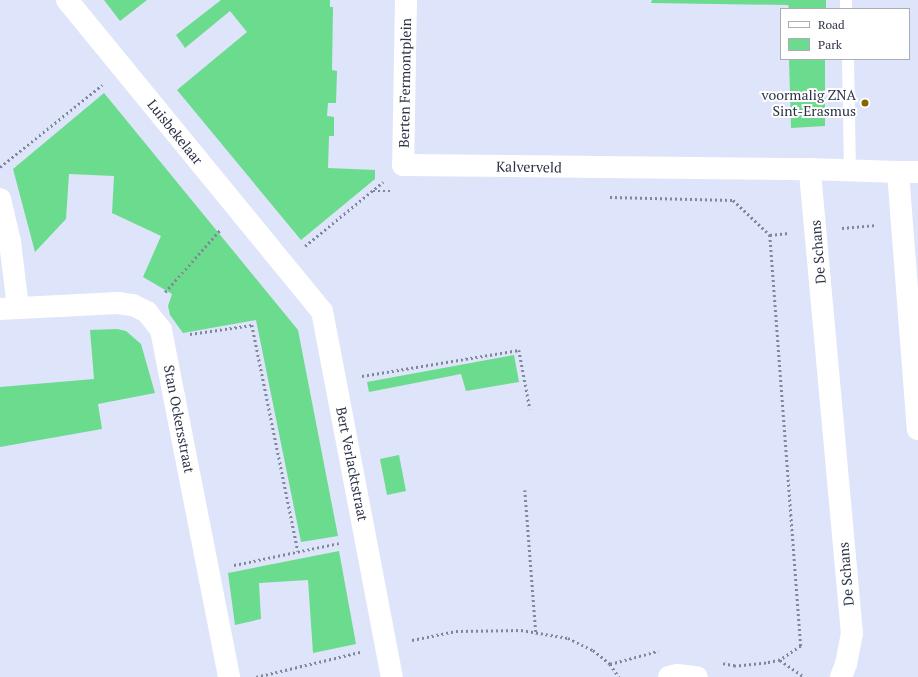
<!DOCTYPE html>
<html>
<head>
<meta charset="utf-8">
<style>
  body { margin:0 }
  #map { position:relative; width:918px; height:677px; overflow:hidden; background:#dee4f9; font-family:"PT Serif",serif }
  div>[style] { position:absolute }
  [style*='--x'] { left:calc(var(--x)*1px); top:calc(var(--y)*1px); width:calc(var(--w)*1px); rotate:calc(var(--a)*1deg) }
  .green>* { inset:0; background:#6bdb8e }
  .path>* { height:2.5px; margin-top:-1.25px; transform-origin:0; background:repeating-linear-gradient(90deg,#81879b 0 2px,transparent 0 5px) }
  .service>* { height:12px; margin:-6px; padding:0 6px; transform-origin:6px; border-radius:6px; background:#fff }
  .minor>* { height:22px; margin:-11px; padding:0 11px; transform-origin:11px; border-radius:11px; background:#fff }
  .dots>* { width:11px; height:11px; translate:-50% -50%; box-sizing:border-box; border:2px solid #fff; border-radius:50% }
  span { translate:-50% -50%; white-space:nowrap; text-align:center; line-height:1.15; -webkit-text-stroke:4px #fff; paint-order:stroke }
  .street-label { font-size:14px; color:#2d3346 }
  .poi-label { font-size:14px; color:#2d3346 }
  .right { translate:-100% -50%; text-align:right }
  .legend { position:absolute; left:780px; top:8px; width:130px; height:52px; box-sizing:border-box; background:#fff; border:1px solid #abadb5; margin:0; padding:5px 7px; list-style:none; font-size:12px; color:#2d3346 }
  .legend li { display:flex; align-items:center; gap:8px; height:20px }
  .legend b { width:20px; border:1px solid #abadb5 }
</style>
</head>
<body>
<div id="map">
  <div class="green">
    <i style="clip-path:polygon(104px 0,147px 0,120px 21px)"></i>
    <i style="clip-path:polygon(221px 0,330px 0,330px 7px,333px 7px,332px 70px,337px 71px,336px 103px,328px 103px,327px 116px,334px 117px,334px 136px,329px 136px,328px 168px,375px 170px,375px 179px,301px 240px,177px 90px,247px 32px,230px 11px,185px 48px,176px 35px)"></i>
    <i style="clip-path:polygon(652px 0,826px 0,826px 9px,789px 9px,788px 5px,651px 3px)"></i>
    <i style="clip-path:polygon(789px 59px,825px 59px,825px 126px,791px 128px)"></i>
    <i style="clip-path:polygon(104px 93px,298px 330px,338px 536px,301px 542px,256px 320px,183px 333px,170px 315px,168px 306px,172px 294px,143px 277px,161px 236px,112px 213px,114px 176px,69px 174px,66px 219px,35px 252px,13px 169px)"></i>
    <i style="clip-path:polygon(117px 329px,126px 331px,141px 344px,155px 393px,98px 404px,102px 429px,0 447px,0 387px,94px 379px,90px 330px)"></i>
    <i style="clip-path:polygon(514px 355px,519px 382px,466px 391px,461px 374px,369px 392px,367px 382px)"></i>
    <i style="clip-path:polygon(399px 455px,406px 491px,387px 495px,380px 459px)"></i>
    <i style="clip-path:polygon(339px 551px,356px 644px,313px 653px,308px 580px,259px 583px,261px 619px,235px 625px,228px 573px)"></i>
  </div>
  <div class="path">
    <i style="--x:0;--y:167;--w:131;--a:-38.8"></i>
    <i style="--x:373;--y:191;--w:20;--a:0"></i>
    <i style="--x:610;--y:197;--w:123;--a:1.4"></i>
    <i style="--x:733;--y:200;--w:51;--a:43.4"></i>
    <i style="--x:770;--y:235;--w:412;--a:85.7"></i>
    <i style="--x:801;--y:646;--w:25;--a:146"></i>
    <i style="--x:780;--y:660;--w:14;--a:168"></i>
    <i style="--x:766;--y:663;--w:31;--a:174"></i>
    <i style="--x:735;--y:666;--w:15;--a:-169"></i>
    <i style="--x:842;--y:228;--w:33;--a:-5"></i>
    <i style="--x:770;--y:235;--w:19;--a:-6"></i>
    <i style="--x:305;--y:246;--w:101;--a:-39.4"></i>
    <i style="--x:165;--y:292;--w:83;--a:-48.4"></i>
    <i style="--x:190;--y:334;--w:63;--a:-8.3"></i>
    <i style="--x:252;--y:325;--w:231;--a:78.5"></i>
    <i style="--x:362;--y:376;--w:159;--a:-9.4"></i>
    <i style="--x:519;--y:350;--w:60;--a:79.4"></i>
    <i style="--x:525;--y:490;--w:142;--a:85.6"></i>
    <i style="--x:234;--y:565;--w:107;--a:-11.8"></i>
    <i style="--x:412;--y:640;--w:45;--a:-11.6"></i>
    <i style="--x:456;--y:631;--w:65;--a:-0.9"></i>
    <i style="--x:521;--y:630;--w:48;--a:9.7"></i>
    <i style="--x:568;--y:638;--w:28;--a:26"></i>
    <i style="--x:593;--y:650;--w:22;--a:39"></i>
    <i style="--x:610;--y:664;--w:16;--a:55"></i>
    <i style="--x:780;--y:660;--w:29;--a:35"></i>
    <i style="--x:610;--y:664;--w:50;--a:-15.2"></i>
    <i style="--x:256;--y:677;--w:107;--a:-13.5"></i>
  </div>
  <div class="service">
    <i style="--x:846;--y:0;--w:9;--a:90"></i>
    <i style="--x:848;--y:59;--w:111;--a:89"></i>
  </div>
  <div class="minor">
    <i style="--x:67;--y:0;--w:402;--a:50.7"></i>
    <i style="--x:322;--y:311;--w:373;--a:79.2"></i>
    <i style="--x:406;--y:0;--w:165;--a:91"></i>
    <i style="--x:403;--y:165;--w:407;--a:0.6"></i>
    <i style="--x:898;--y:172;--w:20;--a:0"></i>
    <i style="--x:0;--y:199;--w:44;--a:76.9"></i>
    <i style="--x:10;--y:242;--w:65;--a:83"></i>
    <i style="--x:0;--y:309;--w:118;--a:-2.9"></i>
    <i style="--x:118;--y:303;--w:15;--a:8"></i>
    <i style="--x:133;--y:305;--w:16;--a:27"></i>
    <i style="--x:147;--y:312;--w:23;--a:52"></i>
    <i style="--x:161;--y:330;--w:354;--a:78.9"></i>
    <i style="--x:669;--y:677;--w:8;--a:-14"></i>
    <i style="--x:677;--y:675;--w:20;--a:6"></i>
    <i style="--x:841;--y:677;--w:14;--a:-69"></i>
    <i style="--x:846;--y:664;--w:31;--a:-79"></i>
    <i style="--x:852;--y:634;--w:467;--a:-95.2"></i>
    <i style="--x:810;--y:169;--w:88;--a:2"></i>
    <i style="--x:898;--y:172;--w:258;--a:85.6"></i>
  </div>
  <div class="dots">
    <i style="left:865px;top:103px;background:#816800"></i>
  </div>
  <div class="street-label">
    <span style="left:405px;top:83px;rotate:-89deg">Berten Fermontplein</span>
    <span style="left:175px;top:132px;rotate:51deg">Luisbekelaar</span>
    <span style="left:529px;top:167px;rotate:1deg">Kalverveld</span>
    <span style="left:818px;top:252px;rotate:-95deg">De Schans</span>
    <span style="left:179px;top:419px;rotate:79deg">Stan Ockersstraat</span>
    <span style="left:352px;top:464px;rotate:79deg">Bert Verlacktstraat</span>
    <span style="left:846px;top:574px;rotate:-95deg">De Schans</span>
  </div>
  <div class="poi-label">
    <span class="right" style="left:856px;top:103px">voormalig ZNA<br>Sint-Erasmus</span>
  </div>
  <ul class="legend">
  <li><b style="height:5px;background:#fff"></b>Road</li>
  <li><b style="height:11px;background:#6bdb8e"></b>Park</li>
  </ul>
</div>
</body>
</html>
